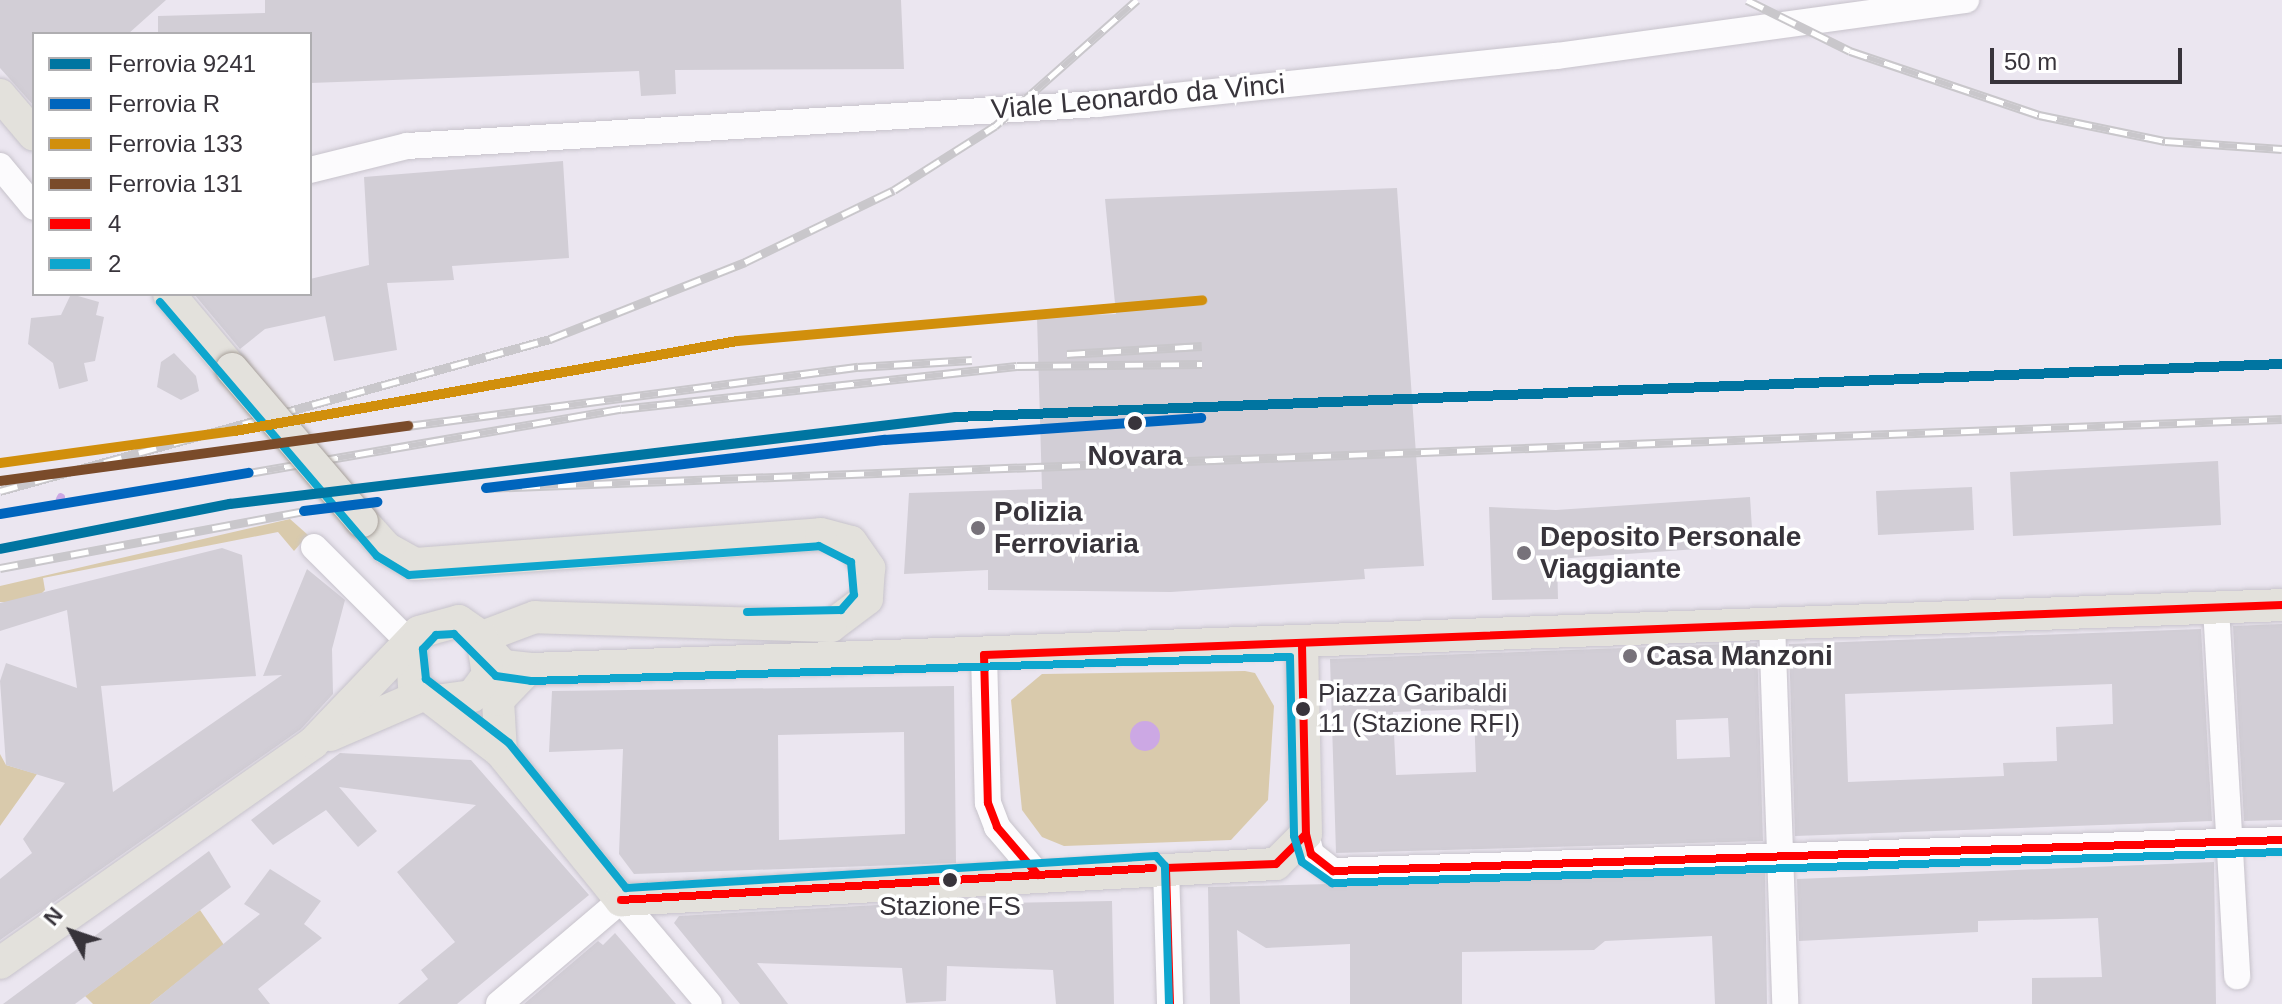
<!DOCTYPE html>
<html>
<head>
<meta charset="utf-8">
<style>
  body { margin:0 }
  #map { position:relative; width:2282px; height:1004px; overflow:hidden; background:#ebe6f0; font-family:Arial,sans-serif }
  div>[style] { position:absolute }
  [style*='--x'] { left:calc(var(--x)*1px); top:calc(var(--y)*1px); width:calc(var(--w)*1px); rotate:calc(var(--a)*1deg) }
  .green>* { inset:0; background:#d9caac }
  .water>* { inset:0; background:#cca8e4 }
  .round { border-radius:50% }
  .stream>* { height:8px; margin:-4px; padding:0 4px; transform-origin:4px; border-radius:4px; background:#cca8e4 }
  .building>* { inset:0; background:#d2ced6 }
  .roads { filter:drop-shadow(0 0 2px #c7c3cb) drop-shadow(0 0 2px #c7c3cb) }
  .minor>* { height:26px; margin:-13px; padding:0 13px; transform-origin:13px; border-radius:13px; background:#fcfbfd }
  .major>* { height:32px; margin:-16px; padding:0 16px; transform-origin:16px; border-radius:16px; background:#e3e1dc }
  .rail>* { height:9px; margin-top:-4.5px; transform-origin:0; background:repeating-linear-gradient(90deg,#fff 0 18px,#c9c7cb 0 36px); box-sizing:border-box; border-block:2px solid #c9c7cb }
  .bridges { filter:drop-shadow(0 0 2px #a69f99) drop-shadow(0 0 2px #a69f99) }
  .major-bridge>* { height:32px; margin:-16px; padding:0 16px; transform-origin:16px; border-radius:16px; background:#e3e1dc }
  .bus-1>* { height:8px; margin:-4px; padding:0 4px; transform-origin:4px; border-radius:4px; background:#f00 }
  .bus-2>* { height:8px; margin:-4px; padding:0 4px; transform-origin:4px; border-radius:4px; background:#0ea6ce }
  .rail-1>* { height:10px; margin:-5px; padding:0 5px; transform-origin:5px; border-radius:5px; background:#0075a1 }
  .rail-2>* { height:10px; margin:-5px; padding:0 5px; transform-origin:5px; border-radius:5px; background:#0065bd }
  .rail-3>* { height:10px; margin:-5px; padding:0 5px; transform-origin:5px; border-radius:5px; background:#d18f0c }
  .rail-4>* { height:10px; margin:-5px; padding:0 5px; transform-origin:5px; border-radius:5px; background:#7a4b2a }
  .dots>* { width:22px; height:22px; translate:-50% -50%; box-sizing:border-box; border:4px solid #fff; border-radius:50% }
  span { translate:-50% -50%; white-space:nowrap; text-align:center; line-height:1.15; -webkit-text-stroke:7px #fff; paint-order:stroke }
  .bus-label { font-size:26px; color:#38343b }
  .left { translate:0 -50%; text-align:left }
  .street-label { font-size:28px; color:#38343b }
  .stop-label { font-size:28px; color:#38343b; font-weight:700 }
  .poi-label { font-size:28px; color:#38343b; font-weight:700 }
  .legend { position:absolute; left:32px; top:32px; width:280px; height:264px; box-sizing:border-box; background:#fff; border:2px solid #afaeb1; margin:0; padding:10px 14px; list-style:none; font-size:24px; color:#38343b }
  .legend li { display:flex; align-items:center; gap:16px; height:40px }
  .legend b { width:40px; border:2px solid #afaeb1 }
  .north { position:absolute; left:32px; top:892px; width:80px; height:80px; -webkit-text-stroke:6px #fff; paint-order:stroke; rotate:310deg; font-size:22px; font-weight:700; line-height:32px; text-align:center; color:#38343b }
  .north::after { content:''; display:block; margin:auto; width:28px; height:36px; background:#38343b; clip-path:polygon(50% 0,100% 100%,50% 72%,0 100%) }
  .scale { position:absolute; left:1990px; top:48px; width:192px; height:36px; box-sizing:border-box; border:4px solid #38343b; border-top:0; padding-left:10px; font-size:24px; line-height:28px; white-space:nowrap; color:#38343b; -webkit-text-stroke:6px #fff; paint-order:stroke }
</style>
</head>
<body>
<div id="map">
  <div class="green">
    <i style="clip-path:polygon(290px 519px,308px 535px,294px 551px,278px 532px,43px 578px,45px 590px,33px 602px,0 602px,0 586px)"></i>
    <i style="clip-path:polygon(1245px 671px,1255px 673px,1274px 706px,1268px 800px,1231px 840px,1064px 846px,1042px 837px,1022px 810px,1011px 700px,1042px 674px)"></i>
    <i style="clip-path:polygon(0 754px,6px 765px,37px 774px,0 826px)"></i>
    <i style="clip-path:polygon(200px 910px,224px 945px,150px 1004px,93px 1004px,85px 996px)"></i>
  </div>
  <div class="water">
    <i class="round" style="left:1130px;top:721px;width:30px;height:30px"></i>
  </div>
  <div class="stream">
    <i style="--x:60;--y:499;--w:2;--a:-63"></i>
  </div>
  <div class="building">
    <i style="clip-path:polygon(0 0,166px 0,128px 34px,34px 34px,34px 106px,0 68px)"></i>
    <i style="clip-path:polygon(265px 0,901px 0,904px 69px,675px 70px,676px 94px,641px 96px,639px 71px,310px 83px,310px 34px,158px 34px,158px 16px,265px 13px)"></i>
    <i style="clip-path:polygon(563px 161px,569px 258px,452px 266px,454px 280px,387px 283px,397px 350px,334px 361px,325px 316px,265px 329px,240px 349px,194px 294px,310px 294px,310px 279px,369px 265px,364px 177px)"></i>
    <i style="clip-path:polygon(1397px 188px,1424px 566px,1364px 569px,1365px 579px,1171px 592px,988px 590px,988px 570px,904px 574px,909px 493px,1042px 489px,1037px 317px,1116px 314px,1105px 199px)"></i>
    <i style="clip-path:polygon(71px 294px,99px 302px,96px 315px,104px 317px,95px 361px,84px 363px,88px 381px,59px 389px,53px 363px,28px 344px,31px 318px,61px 315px)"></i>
    <i style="clip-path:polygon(174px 353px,196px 376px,199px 391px,181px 400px,157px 387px,161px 362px)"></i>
    <i style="clip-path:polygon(2218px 461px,2221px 525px,2013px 536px,2010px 472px)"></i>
    <i style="clip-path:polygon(1972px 487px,1974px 530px,1878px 535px,1876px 491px)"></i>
    <i style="clip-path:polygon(1750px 497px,1753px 545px,1557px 559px,1558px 599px,1492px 600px,1489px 507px,1556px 510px)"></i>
    <i style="clip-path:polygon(222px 548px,242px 555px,256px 676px,101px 686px,113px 792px,282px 675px,263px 676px,307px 569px,345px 600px,332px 649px,333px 694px,301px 729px,0 940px,0 879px,32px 853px,23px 839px,65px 783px,6px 765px,0 681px,6px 663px,77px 688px,67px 610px,0 631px,0 603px)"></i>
    <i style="clip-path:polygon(2282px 624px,2282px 820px,2244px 821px,2233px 626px)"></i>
    <i style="clip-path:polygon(evenodd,2201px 629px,2212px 821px,1795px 836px,1789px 644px,2201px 629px,2112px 684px,2113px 724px,2056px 727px,2057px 761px,2003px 763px,2004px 776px,1848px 782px,1845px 694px,2112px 684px)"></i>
    <i style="clip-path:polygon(evenodd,1757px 643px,1763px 841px,1336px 853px,1330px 659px,1757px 643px,1474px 709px,1476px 772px,1396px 775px,1393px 712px,1474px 709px,1757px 643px,1728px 718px,1730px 757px,1677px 759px,1676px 720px,1728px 718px)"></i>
    <i style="clip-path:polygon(evenodd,954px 686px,956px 863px,634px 874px,619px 854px,623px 749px,549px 752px,552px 691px,954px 686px,904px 732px,905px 834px,779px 840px,778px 735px,904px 732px)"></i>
    <i style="clip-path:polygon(340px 753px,471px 760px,589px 895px,457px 1004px,398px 1004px,428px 979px,421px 970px,455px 942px,397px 872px,476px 805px,339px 787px,377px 831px,358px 847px,326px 810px,273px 845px,251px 820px)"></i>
    <i style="clip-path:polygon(209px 851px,231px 887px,75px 1004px,3px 1004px)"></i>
    <i style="clip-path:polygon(2214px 862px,2216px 1004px,2032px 1004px,2032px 978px,2102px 977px,2098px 918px,1978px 921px,1978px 932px,1799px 941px,1797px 879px)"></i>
    <i style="clip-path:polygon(270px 869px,321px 901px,304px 924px,322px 938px,258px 989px,270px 1004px,150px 1004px,260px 914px,244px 904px)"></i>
    <i style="clip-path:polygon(1765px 873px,1767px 1004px,1715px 1004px,1712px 936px,1605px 941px,1594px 950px,1462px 952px,1462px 1004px,1350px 1004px,1350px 944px,1266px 948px,1237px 930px,1240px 1004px,1210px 1004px,1208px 887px)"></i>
    <i style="clip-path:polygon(1112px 901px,1114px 1004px,1056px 1004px,1053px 970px,947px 966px,946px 1001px,906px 1003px,902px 968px,757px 963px,788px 1004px,740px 1004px,674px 923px,679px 916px,878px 905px)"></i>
    <i style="clip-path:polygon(615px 933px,676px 1004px,524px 1004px,598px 941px,603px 945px)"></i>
  </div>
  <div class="roads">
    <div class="minor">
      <i style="--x:0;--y:166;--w:53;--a:50.3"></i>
      <i style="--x:310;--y:170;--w:100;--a:-13.9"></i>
      <i style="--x:407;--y:146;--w:692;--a:-3.48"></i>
      <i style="--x:1098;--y:104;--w:461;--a:-6"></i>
      <i style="--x:1556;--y:56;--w:414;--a:-7.8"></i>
      <i style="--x:314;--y:547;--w:137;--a:45"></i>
      <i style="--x:2216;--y:608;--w:369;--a:86.7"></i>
      <i style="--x:1772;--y:623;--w:381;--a:88"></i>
      <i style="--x:984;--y:655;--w:148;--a:88.5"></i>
      <i style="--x:988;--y:803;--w:26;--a:69"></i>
      <i style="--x:997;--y:827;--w:63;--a:49.5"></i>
      <i style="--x:1306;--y:834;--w:21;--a:76"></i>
      <i style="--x:1311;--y:854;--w:28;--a:38"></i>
      <i style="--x:1333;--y:871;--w:950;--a:-1.87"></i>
      <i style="--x:1166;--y:868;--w:136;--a:88.3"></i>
      <i style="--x:499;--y:1004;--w:160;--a:-40.4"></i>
      <i style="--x:621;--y:900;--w:136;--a:49.8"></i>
    </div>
    <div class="major">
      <i style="--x:0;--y:95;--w:52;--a:49.6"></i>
      <i style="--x:169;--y:294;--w:98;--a:50"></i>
      <i style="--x:362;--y:521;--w:36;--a:48"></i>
      <i style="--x:386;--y:548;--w:33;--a:29"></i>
      <i style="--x:415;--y:564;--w:407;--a:-4.2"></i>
      <i style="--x:821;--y:534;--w:31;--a:15"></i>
      <i style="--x:851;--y:542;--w:32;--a:55"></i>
      <i style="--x:869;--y:568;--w:31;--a:94"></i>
      <i style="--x:867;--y:599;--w:45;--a:143.1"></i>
      <i style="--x:831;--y:626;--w:296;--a:-178.3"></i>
      <i style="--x:535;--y:617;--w:57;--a:159.3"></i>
      <i style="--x:411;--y:644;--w:41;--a:85.8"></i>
      <i style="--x:414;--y:685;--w:110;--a:37.6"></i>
      <i style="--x:501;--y:752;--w:191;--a:51"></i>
      <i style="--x:621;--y:900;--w:656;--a:-3.15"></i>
      <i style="--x:1276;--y:864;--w:42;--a:-45"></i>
      <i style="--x:1306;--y:834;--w:189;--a:-91.2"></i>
      <i style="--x:488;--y:649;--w:23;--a:49"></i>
      <i style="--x:503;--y:666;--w:28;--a:6"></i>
      <i style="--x:531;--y:669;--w:1752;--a:-2.09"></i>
      <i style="--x:330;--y:735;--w:101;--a:-23.3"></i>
      <i style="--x:501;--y:752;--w:52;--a:-93.3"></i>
      <i style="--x:498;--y:700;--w:39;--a:-46"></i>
      <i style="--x:0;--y:963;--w:383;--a:-35.1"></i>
      <i style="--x:313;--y:743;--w:153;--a:-46.3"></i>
      <i style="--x:419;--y:632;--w:41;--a:-15.4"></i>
      <i style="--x:459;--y:621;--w:28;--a:35"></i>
      <i style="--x:482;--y:637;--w:38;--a:81"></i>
      <i style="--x:488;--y:675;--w:26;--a:127"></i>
      <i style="--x:472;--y:696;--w:37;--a:172"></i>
    </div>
  </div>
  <div class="rail">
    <i style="--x:1747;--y:0;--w:115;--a:26.3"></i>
    <i style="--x:1850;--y:51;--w:200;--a:18.7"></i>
    <i style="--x:2039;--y:115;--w:129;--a:11.7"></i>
    <i style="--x:2165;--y:141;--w:117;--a:3.9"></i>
    <i style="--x:1067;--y:354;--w:135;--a:-3.4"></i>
    <i style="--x:408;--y:426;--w:454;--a:-7.5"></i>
    <i style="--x:858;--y:367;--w:114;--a:-3.5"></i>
    <i style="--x:249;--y:473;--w:377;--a:-9.8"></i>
    <i style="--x:621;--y:409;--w:398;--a:-6.2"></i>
    <i style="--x:1017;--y:366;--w:185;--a:-0.6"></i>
    <i style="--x:486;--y:488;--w:1797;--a:-2.2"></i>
    <i style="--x:0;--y:491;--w:571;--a:-15.45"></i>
    <i style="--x:550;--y:339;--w:210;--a:-21.5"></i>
    <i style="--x:745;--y:262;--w:165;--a:-25.8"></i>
    <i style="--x:894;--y:190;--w:120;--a:-32.4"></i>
    <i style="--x:995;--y:126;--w:190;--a:-41.6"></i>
    <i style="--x:0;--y:568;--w:309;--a:-10.6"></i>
  </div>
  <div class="bridges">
    <div class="major-bridge">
      <i style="--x:232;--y:369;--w:200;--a:49.5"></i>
    </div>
  </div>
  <div class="bus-1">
    <i style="--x:1302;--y:645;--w:189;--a:88.8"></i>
    <i style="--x:1306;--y:834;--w:21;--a:76"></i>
    <i style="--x:1311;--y:854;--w:28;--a:38"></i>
    <i style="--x:1333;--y:871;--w:950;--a:-1.87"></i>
    <i style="--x:984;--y:655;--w:1299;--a:-2.21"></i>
    <i style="--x:984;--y:655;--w:148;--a:88.5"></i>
    <i style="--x:988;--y:803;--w:26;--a:69"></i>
    <i style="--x:997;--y:827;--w:63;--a:49.5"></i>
    <i style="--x:621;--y:900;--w:533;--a:-3.44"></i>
    <i style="--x:1170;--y:1004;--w:136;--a:-91.7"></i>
    <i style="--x:1166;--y:868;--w:110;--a:-2.1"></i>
    <i style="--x:1276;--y:864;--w:42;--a:-45"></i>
  </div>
  <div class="bus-2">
    <i style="--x:160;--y:302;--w:334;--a:49.5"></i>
    <i style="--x:377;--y:556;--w:37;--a:31"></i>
    <i style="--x:409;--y:575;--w:411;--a:-4"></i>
    <i style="--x:819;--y:546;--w:36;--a:27"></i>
    <i style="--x:851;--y:562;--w:33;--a:85"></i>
    <i style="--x:854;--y:595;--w:20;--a:131"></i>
    <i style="--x:841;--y:610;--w:94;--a:178.8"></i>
    <i style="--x:1169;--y:1004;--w:138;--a:-91.7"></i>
    <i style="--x:1165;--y:866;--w:13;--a:-132"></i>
    <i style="--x:1156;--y:856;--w:531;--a:176.54"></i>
    <i style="--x:626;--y:888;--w:186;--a:-128.9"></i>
    <i style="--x:509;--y:743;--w:105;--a:-142.4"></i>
    <i style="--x:426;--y:679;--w:30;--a:-96"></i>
    <i style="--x:423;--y:649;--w:19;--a:-47"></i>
    <i style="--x:436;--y:635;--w:18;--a:-3"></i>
    <i style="--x:454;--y:634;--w:59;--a:45"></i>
    <i style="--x:496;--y:676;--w:35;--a:8"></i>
    <i style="--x:531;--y:681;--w:759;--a:-1.81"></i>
    <i style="--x:1290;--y:657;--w:179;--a:88.7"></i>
    <i style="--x:1294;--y:836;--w:27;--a:73"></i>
    <i style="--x:1302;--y:862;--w:37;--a:35"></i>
    <i style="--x:1332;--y:883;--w:951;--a:-1.87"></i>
  </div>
  <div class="rail-1">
    <i style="--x:0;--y:549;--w:234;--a:-11.1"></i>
    <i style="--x:230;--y:504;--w:731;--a:-6.83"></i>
    <i style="--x:956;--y:417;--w:1327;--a:-2.29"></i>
  </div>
  <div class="rail-2">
    <i style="--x:486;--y:488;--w:402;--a:-6.9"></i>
    <i style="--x:885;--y:440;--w:317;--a:-4"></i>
    <i style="--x:304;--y:511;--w:74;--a:-7"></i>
    <i style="--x:0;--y:514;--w:252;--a:-9.4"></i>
  </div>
  <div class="rail-3">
    <i style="--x:0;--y:463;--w:237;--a:-7.8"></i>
    <i style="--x:235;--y:431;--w:510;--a:-10.16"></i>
    <i style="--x:737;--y:341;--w:467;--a:-5"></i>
  </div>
  <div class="rail-4">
    <i style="--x:0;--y:481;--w:412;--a:-7.7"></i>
  </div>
  <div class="dots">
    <i style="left:1135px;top:423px;background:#38343b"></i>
    <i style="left:978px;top:528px;background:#77727a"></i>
    <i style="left:1524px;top:553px;background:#77727a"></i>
    <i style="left:1630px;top:656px;background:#77727a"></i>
    <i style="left:1303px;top:709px;background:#38343b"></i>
    <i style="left:950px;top:880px;background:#38343b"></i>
  </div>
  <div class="bus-label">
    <span class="left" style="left:1318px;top:709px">Piazza Garibaldi<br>11 (Stazione RFI)</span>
    <span style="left:950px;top:907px">Stazione FS</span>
  </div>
  <div class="street-label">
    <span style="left:1138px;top:97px;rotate:-5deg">Viale Leonardo da Vinci</span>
  </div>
  <div class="stop-label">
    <span style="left:1135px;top:456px">Novara</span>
  </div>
  <div class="poi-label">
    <span class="left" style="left:994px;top:528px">Polizia<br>Ferroviaria</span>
    <span class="left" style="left:1540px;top:553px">Deposito Personale<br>Viaggiante</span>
    <span class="left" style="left:1646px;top:656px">Casa Manzoni</span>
  </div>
  <ul class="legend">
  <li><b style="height:10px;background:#0075a1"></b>Ferrovia 9241</li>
  <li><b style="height:10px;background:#0065bd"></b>Ferrovia R</li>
  <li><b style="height:10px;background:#d18f0c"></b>Ferrovia 133</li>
  <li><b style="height:10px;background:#7a4b2a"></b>Ferrovia 131</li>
  <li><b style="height:10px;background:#f00"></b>4</li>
  <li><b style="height:10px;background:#0ea6ce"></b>2</li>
  </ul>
  <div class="north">N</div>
  <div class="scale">50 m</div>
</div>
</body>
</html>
